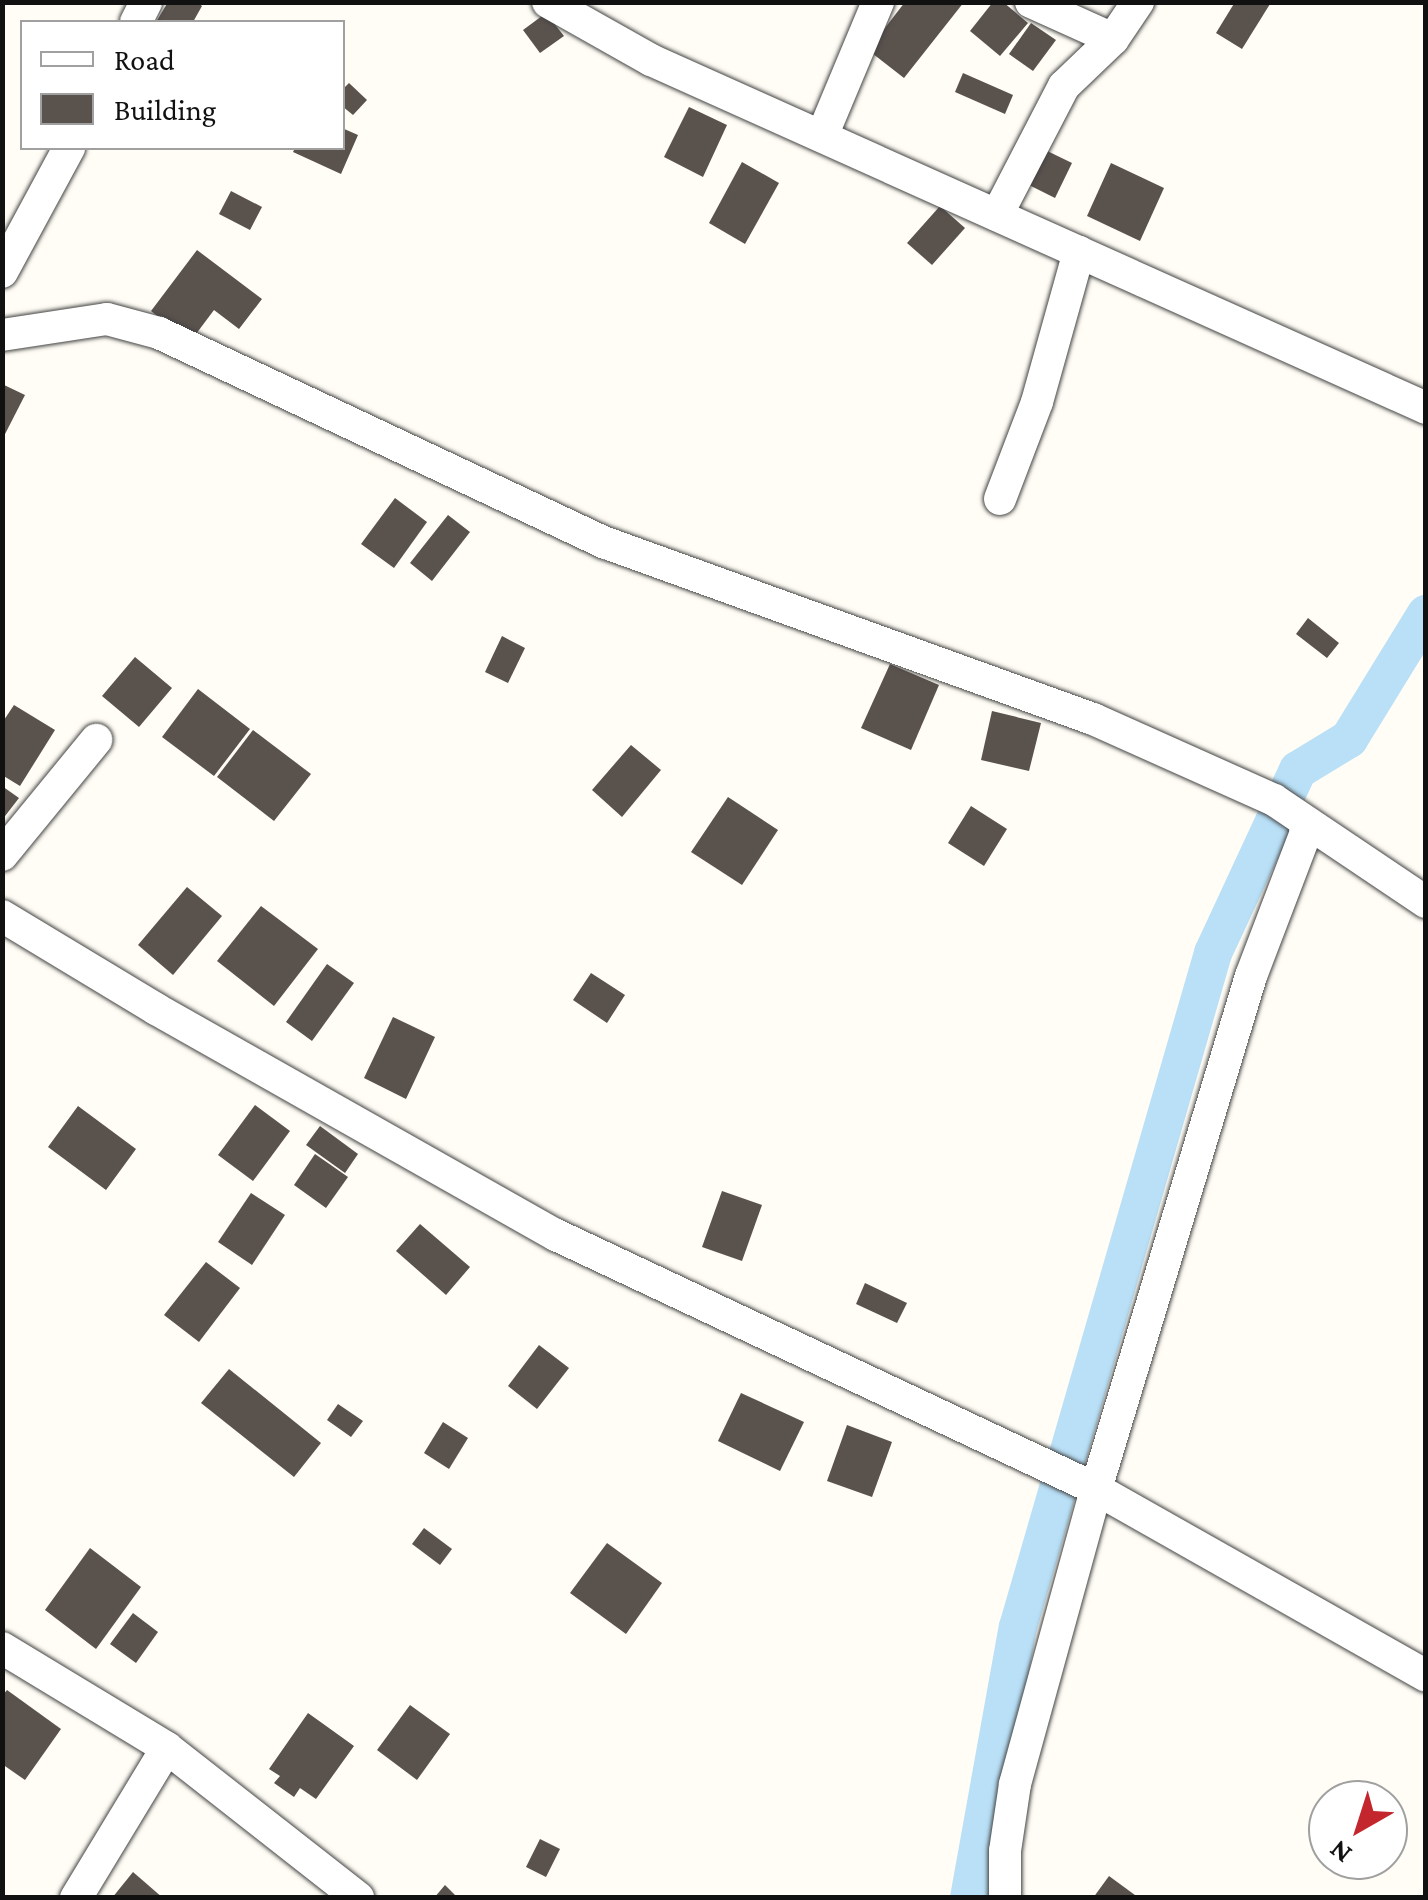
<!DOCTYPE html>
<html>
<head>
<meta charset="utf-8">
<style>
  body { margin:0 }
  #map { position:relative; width:1428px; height:1900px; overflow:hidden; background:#fffdf5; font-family:"Crimson Pro",serif }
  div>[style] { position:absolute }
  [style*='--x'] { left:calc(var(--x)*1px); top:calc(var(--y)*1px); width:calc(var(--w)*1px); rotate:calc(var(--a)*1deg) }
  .canal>* { height:38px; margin:-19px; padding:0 19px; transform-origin:19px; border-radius:19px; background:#b9e0f7 }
  .building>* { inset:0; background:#5a524d }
  .roads { filter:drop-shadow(0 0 2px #444) drop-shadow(0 0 2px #444) }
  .street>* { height:32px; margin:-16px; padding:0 16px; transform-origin:16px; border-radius:16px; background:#fff }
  span { translate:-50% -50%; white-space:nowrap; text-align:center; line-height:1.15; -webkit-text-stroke:10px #fff; paint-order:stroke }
  .frame { position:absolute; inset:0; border:5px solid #111; pointer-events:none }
  .legend { position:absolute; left:20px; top:20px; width:325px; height:130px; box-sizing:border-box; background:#fff; border:2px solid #a0a0a0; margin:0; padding:12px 18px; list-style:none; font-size:30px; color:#111 }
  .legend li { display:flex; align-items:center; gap:20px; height:50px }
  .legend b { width:50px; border:2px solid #a0a0a0 }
  .north { position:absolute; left:1308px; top:1780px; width:100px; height:100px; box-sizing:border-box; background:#fff; border:2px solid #a0a0a0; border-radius:50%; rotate:219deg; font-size:28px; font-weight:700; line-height:40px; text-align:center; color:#111 }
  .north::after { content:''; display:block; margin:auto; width:35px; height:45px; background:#c4262e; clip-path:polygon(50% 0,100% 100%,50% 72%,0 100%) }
</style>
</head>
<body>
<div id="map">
  <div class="canal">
    <i style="--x:969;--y:1898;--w:275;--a:-79.8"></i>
    <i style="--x:1018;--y:1627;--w:702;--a:-73.86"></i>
    <i style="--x:1213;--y:953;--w:202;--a:-65.1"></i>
    <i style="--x:1298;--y:770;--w:60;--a:-31.3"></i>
    <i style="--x:1349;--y:739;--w:147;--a:-58.4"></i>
  </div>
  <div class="building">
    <i style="clip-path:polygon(168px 2px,197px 2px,202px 6px,193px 22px,156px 22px)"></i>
    <i style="clip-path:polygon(905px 2px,964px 2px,904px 78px,868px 50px)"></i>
    <i style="clip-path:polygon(993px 2px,1003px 2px,1028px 23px,1000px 56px,970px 31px)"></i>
    <i style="clip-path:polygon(1235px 2px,1270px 4px,1242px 49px,1216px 33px)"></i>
    <i style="clip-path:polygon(546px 13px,564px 36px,540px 53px,523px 30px)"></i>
    <i style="clip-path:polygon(1031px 23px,1056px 40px,1033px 71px,1009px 54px)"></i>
    <i style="clip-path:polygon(963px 73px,1013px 95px,1005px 114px,955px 92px)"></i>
    <i style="clip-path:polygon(349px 83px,367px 100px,353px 115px,342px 106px,342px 90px)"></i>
    <i style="clip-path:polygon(689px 107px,727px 125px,703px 177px,664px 157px)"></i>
    <i style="clip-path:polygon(342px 128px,358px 135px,341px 174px,293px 152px,295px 148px,342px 148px)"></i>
    <i style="clip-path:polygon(1037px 146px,1072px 163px,1055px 198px,1021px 181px)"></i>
    <i style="clip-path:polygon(742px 162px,779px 183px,745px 244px,709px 223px)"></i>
    <i style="clip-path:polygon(1111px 163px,1164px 188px,1140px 241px,1087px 216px)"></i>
    <i style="clip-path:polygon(231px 191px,262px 207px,250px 230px,219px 214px)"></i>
    <i style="clip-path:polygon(940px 206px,965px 228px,932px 265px,907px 243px)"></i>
    <i style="clip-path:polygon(197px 250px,262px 299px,239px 329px,214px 310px,190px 342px,151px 311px)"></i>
    <i style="clip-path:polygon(2px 384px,25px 395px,2px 440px)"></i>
    <i style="clip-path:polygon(395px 498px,427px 522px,394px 568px,361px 544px)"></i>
    <i style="clip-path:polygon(448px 515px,470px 532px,432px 581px,410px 563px)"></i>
    <i style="clip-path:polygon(1308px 618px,1339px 643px,1327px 658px,1296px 634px)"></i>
    <i style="clip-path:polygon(502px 636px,525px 648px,508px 683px,485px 672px)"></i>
    <i style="clip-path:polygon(135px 657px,172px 688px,139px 727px,102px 696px)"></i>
    <i style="clip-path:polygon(890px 664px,939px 685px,911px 750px,861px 728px)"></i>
    <i style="clip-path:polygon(198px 689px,250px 729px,214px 776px,162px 737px)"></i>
    <i style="clip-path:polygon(14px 705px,55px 730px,20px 786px,2px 775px,2px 723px)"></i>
    <i style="clip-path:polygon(992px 711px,1041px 723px,1029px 771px,981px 760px)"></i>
    <i style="clip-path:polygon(253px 730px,311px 774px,274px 821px,217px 777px)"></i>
    <i style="clip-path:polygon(631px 745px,661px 770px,622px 817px,592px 790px)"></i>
    <i style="clip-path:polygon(2px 786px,19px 798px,2px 820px)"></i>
    <i style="clip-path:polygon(728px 797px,778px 830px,742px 885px,691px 852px)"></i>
    <i style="clip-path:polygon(971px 806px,1007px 829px,984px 866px,948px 843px)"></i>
    <i style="clip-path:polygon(187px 887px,222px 916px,173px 975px,138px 945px)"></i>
    <i style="clip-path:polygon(261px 906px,318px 949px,274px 1006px,217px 961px)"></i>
    <i style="clip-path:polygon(327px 964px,354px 983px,312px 1041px,286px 1022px)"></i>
    <i style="clip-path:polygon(591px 973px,625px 995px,607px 1023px,573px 1000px)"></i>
    <i style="clip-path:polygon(393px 1017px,435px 1037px,406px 1099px,364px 1078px)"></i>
    <i style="clip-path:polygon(255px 1105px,290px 1131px,253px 1181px,218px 1155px)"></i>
    <i style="clip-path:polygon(78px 1106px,136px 1149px,106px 1190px,48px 1147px)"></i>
    <i style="clip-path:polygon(320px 1126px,358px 1154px,345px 1173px,306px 1145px)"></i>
    <i style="clip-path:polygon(315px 1154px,348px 1177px,326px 1208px,294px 1185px)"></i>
    <i style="clip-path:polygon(722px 1191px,762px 1205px,742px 1261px,702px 1247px)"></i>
    <i style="clip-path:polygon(251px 1193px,285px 1215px,252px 1265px,218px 1242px)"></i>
    <i style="clip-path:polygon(420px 1224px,470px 1267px,446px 1295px,396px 1251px)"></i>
    <i style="clip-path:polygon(206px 1262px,240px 1288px,199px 1342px,164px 1315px)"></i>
    <i style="clip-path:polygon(865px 1283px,907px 1303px,897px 1323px,856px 1304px)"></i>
    <i style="clip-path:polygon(539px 1345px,569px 1368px,537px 1409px,508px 1386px)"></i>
    <i style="clip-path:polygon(229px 1369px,321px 1443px,294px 1477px,201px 1403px)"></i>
    <i style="clip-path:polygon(741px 1393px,804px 1422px,780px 1471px,718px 1441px)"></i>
    <i style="clip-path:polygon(338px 1404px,363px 1421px,351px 1437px,327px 1420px)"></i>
    <i style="clip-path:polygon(443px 1422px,468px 1438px,449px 1469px,424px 1453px)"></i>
    <i style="clip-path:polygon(847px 1425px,892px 1442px,872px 1497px,827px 1481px)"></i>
    <i style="clip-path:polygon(424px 1528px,452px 1549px,440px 1565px,412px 1544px)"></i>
    <i style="clip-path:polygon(607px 1543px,662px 1583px,626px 1634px,570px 1593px)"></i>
    <i style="clip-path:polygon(90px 1548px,141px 1587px,96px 1649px,45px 1610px)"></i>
    <i style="clip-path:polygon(133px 1613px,158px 1632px,136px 1663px,110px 1644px)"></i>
    <i style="clip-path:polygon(7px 1690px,61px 1729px,25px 1780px,2px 1764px,2px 1696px)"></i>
    <i style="clip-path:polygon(410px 1705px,450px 1734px,417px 1780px,377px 1750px)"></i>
    <i style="clip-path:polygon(308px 1713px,354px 1746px,316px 1799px,300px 1788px,294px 1797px,274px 1783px,280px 1776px,269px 1769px)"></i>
    <i style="clip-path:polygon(540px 1839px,560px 1849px,546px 1877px,526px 1867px)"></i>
    <i style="clip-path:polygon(133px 1872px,163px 1898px,112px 1898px)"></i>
    <i style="clip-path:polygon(1109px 1876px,1139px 1898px,1093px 1898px)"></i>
    <i style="clip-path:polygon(445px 1885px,458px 1898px,434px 1898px)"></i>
  </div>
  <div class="roads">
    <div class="street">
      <i style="--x:548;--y:2;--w:118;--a:29.4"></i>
      <i style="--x:651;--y:60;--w:850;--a:24.18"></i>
      <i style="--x:1031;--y:2;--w:90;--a:24.3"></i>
      <i style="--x:136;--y:22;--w:22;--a:-63"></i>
      <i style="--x:822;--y:136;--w:145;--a:-67.3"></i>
      <i style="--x:997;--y:215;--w:145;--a:-62.6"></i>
      <i style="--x:1064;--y:86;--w:68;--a:-43.8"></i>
      <i style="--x:1113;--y:39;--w:45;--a:-56"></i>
      <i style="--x:2;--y:272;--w:141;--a:-61.6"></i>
      <i style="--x:2;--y:335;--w:106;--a:-8.7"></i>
      <i style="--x:107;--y:319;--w:54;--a:15.1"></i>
      <i style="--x:159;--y:333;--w:494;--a:25.2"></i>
      <i style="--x:606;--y:543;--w:518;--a:19.87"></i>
      <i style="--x:1093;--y:719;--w:198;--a:24.1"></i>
      <i style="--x:1274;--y:800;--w:183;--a:33.9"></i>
      <i style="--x:1000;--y:499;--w:104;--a:-69.1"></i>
      <i style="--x:1037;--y:402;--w:156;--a:-74.4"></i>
      <i style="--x:2;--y:855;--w:149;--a:-50.7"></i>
      <i style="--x:2;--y:916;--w:180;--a:31.1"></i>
      <i style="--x:156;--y:1009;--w:459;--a:29.5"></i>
      <i style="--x:556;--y:1235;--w:597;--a:25.19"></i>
      <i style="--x:1096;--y:1489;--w:379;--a:29.5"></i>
      <i style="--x:2;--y:1648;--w:193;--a:31.2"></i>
      <i style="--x:167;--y:1748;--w:243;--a:38.1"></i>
      <i style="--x:76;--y:1898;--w:175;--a:-58.8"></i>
      <i style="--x:1005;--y:1898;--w:47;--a:-90"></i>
      <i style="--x:1005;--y:1851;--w:68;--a:-81.5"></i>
      <i style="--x:1015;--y:1784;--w:306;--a:-74.6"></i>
      <i style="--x:1096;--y:1489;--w:536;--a:-73.19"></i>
      <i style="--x:1251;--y:976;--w:154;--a:-69.1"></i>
      <i style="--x:1306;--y:832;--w:10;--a:-101"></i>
    </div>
  </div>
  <div class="frame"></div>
  <ul class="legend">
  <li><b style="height:12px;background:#fff"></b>Road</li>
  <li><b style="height:28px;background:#5a524d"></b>Building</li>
  </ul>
  <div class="north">N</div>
</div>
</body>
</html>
